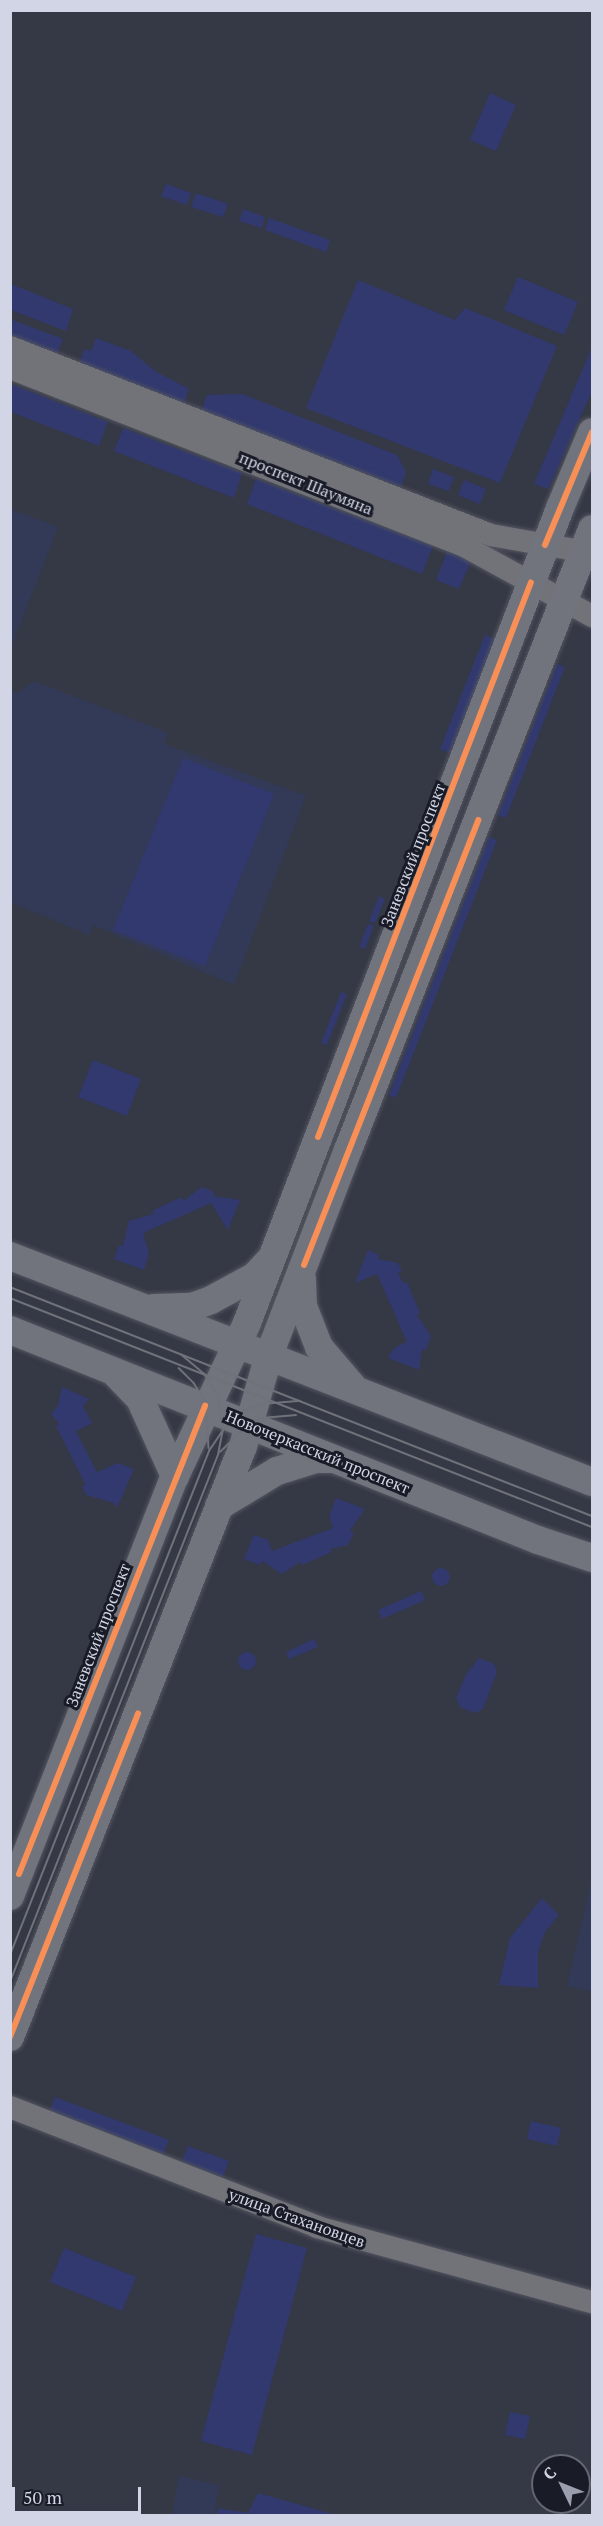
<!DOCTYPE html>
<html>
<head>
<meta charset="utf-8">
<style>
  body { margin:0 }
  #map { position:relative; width:603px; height:2526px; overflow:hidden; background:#353845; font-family:"PT Serif",serif }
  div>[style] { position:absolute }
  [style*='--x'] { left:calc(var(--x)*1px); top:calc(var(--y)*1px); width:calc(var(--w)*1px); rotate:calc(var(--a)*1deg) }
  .built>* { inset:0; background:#333a57 }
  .green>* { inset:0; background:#31396f }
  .round { border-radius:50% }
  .roads { filter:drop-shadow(0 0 2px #535560) drop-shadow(0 0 2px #535560) }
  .minor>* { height:22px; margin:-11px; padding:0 11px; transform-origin:11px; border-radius:11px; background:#717379 }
  .major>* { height:28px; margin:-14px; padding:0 14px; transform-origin:14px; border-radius:14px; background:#71747d }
  .tram>* { height:1.5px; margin:-0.75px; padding:0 0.75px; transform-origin:0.75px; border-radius:0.75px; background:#70727a }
  .cycleway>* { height:6px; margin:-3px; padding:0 3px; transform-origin:3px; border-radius:3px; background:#f78f57 }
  span { translate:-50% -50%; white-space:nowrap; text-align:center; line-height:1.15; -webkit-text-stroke:6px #191c27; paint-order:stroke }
  .street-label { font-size:16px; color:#d1d5e5 }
  .frame { position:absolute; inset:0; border:12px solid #d1d5e5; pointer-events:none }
  .north { position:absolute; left:531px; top:2454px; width:60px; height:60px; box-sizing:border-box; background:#191c27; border:2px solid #636673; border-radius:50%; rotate:313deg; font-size:16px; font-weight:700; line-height:24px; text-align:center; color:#d1d5e5 }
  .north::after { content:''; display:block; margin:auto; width:21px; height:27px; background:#9a9ead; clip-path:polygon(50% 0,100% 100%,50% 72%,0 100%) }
  .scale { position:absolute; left:12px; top:2487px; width:129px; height:27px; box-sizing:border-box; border:3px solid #d1d5e5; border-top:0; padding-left:8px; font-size:18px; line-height:21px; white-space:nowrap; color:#d1d5e5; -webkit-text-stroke:4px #191c27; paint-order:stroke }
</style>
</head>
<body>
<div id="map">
  <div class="built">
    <i style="clip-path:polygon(11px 509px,58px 527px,11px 648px)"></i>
    <i style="clip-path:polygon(34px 681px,168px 733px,164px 744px,306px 796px,234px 985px,93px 925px,89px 935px,11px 902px,10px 691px,17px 693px)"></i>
    <i style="clip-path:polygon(592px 1878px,592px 1992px,567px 1986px)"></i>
    <i style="clip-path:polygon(179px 2476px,219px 2485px,214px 2515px,172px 2515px)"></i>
  </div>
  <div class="green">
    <i style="clip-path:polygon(490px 93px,516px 105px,496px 151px,470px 140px)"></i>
    <i style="clip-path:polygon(166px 184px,191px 193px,187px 205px,161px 196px)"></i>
    <i style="clip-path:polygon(196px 193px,228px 204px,223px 217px,191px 207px)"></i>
    <i style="clip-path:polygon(243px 209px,265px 217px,262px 228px,239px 221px)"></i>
    <i style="clip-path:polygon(269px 218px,330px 240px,326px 252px,265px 230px)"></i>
    <i style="clip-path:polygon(518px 277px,578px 302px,564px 335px,504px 310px)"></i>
    <i style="clip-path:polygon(358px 280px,455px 320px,465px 308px,557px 346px,500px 483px,306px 408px)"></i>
    <i style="clip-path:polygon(11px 284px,73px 309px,66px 331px,11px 310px)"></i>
    <i style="clip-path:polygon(10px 319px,63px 339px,57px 354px,11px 336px)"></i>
    <i style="clip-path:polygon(96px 338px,131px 351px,155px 371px,189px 389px,184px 404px,79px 364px,84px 349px,91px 351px)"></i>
    <i style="clip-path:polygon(592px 347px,592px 391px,548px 489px,534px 484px)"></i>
    <i style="clip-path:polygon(11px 384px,108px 422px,99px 446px,11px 412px)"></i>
    <i style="clip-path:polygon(242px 394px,397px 455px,406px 472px,401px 487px,201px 411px,207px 395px)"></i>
    <i style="clip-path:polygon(123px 428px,242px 473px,234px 498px,114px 451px)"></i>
    <i style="clip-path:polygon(433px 469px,454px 477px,449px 491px,428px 484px)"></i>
    <i style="clip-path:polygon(256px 479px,433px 546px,422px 574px,247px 504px)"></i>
    <i style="clip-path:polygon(464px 480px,486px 489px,480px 504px,458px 495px)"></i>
    <i style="clip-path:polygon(447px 552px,471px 561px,459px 589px,436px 580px)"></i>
    <i style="clip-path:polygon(485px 635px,495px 639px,450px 753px,440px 749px)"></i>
    <i style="clip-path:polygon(557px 664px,565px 667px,506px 818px,498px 815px)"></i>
    <i style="clip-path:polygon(183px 758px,274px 794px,205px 966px,113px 930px)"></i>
    <i style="clip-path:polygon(489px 837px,497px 840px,396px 1098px,389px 1095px)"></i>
    <i style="clip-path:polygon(379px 896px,385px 899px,375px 923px,369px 921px)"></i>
    <i style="clip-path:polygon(368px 924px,374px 926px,365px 949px,359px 947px)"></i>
    <i style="clip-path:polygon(341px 992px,347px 994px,327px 1045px,321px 1043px)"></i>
    <i style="clip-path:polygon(93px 1060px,141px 1079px,127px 1116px,78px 1097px)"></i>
    <i style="clip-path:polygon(202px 1187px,214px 1192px,213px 1196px,240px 1200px,228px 1230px,211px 1203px,143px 1233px,149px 1253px,144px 1270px,114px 1259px,119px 1245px,123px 1246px,129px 1221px,153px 1214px,152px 1211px,181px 1197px,183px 1201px)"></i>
    <i style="clip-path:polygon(368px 1250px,379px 1255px,378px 1259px,398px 1263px,402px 1271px,398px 1273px,403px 1283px,407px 1282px,420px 1313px,417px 1315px,431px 1336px,426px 1350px,422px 1349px,419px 1370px,388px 1358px,394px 1348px,407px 1342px,377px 1274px,355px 1283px)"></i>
    <i style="clip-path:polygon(62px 1387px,89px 1399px,83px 1406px,92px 1423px,76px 1431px,97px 1472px,118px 1463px,134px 1469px,117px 1508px,114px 1503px,86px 1495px,82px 1486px,85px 1484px,56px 1426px,59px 1424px,51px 1414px,58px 1405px)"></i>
    <i style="clip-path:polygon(336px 1498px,365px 1509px,350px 1531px,354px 1533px,348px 1545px,330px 1549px,332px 1552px,302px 1565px,300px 1562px,282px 1574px,262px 1561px,260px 1565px,244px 1559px,254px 1535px,268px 1540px,272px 1551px,333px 1528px,329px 1517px)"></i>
    <i class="round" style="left:432px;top:1568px;width:18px;height:18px"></i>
    <i style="clip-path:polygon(421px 1591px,425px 1600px,382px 1619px,378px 1610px)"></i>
    <i style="clip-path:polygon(314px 1639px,318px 1647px,289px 1659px,286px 1652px)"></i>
    <i class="round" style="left:238px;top:1652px;width:18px;height:18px"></i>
    <i style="clip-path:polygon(479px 1658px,494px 1664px,497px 1672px,483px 1709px,475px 1713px,460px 1707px,456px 1698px,466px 1674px)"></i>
    <i style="clip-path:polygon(542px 1898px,559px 1915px,545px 1932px,538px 1952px,538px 1988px,499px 1985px,510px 1938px)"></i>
    <i style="clip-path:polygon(55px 2097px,169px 2140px,163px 2154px,50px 2110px)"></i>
    <i style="clip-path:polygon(531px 2121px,561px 2128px,557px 2146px,527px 2139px)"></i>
    <i style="clip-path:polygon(188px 2146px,229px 2161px,223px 2177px,182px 2161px)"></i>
    <i style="clip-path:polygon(256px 2234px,307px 2248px,252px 2455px,201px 2441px)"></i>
    <i style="clip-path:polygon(64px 2248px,136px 2277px,122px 2311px,50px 2282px)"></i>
    <i style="clip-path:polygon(510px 2412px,530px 2416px,525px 2439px,505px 2435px)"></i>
    <i style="clip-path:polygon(258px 2493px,333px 2514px,333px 2515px,216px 2515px,218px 2508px,248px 2513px)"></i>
  </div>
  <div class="roads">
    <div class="minor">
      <i style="--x:10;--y:347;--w:516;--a:21.35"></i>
      <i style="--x:491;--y:535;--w:103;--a:10.1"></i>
      <i style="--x:10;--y:368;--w:488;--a:21.4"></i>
      <i style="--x:464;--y:546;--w:146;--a:28.7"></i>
      <i style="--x:10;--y:2107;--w:330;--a:21.3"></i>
      <i style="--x:317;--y:2227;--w:285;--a:15.3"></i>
    </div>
    <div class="major">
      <i style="--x:10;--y:1256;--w:624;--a:21.22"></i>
      <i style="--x:302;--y:1279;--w:27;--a:88"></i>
      <i style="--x:303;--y:1306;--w:44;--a:68.7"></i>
      <i style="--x:319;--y:1347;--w:52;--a:49.6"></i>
      <i style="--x:154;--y:1308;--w:38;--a:-2"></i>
      <i style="--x:192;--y:1307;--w:20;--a:-20"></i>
      <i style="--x:211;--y:1300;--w:50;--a:-28.6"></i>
      <i style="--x:255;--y:1276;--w:19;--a:-47"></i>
      <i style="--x:10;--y:1330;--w:568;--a:21.69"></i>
      <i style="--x:538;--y:1540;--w:57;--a:18.4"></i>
      <i style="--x:117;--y:1375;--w:33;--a:46"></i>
      <i style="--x:140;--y:1399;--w:85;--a:65.6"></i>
      <i style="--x:219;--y:1506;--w:68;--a:-31.1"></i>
      <i style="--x:277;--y:1471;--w:41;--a:-17.1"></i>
      <i style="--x:316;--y:1459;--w:17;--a:0"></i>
      <i style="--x:10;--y:1896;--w:451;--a:-68.6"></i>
      <i style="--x:175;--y:1476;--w:169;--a:-64.8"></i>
      <i style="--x:247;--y:1323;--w:873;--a:-68.99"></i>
      <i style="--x:560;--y:508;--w:82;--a:-67.2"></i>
      <i style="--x:10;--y:2037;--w:635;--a:-68.48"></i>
      <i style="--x:243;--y:1446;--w:91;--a:-74.1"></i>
      <i style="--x:268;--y:1358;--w:223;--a:-69"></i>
      <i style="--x:348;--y:1150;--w:667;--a:-68.55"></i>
    </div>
  </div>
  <div class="tram">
    <i style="--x:10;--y:1287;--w:625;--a:21.48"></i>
    <i style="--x:10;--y:1298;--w:625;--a:21.48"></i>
    <i style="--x:179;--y:1368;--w:21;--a:45"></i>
    <i style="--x:194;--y:1383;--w:24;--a:60"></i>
    <i style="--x:206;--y:1404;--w:44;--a:86.1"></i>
    <i style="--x:220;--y:1452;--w:40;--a:-44"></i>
    <i style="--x:249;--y:1424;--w:14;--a:-25"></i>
    <i style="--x:262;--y:1418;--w:34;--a:-5"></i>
    <i style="--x:10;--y:1955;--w:542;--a:-68.45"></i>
    <i style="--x:209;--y:1451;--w:25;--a:-56"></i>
    <i style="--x:223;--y:1430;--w:28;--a:-42"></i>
    <i style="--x:244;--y:1411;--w:19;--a:-21"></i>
    <i style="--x:262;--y:1404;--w:38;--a:-5"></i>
    <i style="--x:10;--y:1982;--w:567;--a:-68.46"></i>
    <i style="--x:218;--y:1455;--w:25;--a:-79"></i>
    <i style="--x:223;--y:1430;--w:33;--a:-99"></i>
    <i style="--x:218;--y:1397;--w:26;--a:-121"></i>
    <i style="--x:205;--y:1375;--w:31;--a:-140"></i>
  </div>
  <div class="cycleway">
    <i style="--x:545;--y:545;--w:122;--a:-67.4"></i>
    <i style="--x:318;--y:1137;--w:594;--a:-69"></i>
    <i style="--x:304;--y:1265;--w:478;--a:-68.6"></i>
    <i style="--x:19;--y:1874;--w:504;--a:-68.33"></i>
    <i style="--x:10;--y:2037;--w:348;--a:-68.4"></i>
  </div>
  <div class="street-label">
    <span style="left:306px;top:483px;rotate:22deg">проспект Шаумяна</span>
    <span style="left:413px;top:855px;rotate:-69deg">Заневский проспект</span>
    <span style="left:318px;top:1452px;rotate:22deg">Новочеркасский проспект</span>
    <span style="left:98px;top:1635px;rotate:-69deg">Заневский проспект</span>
    <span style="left:297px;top:2218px;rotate:20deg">улица Стахановцев</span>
  </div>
  <div class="frame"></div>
  <div class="north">С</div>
  <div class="scale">50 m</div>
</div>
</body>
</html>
